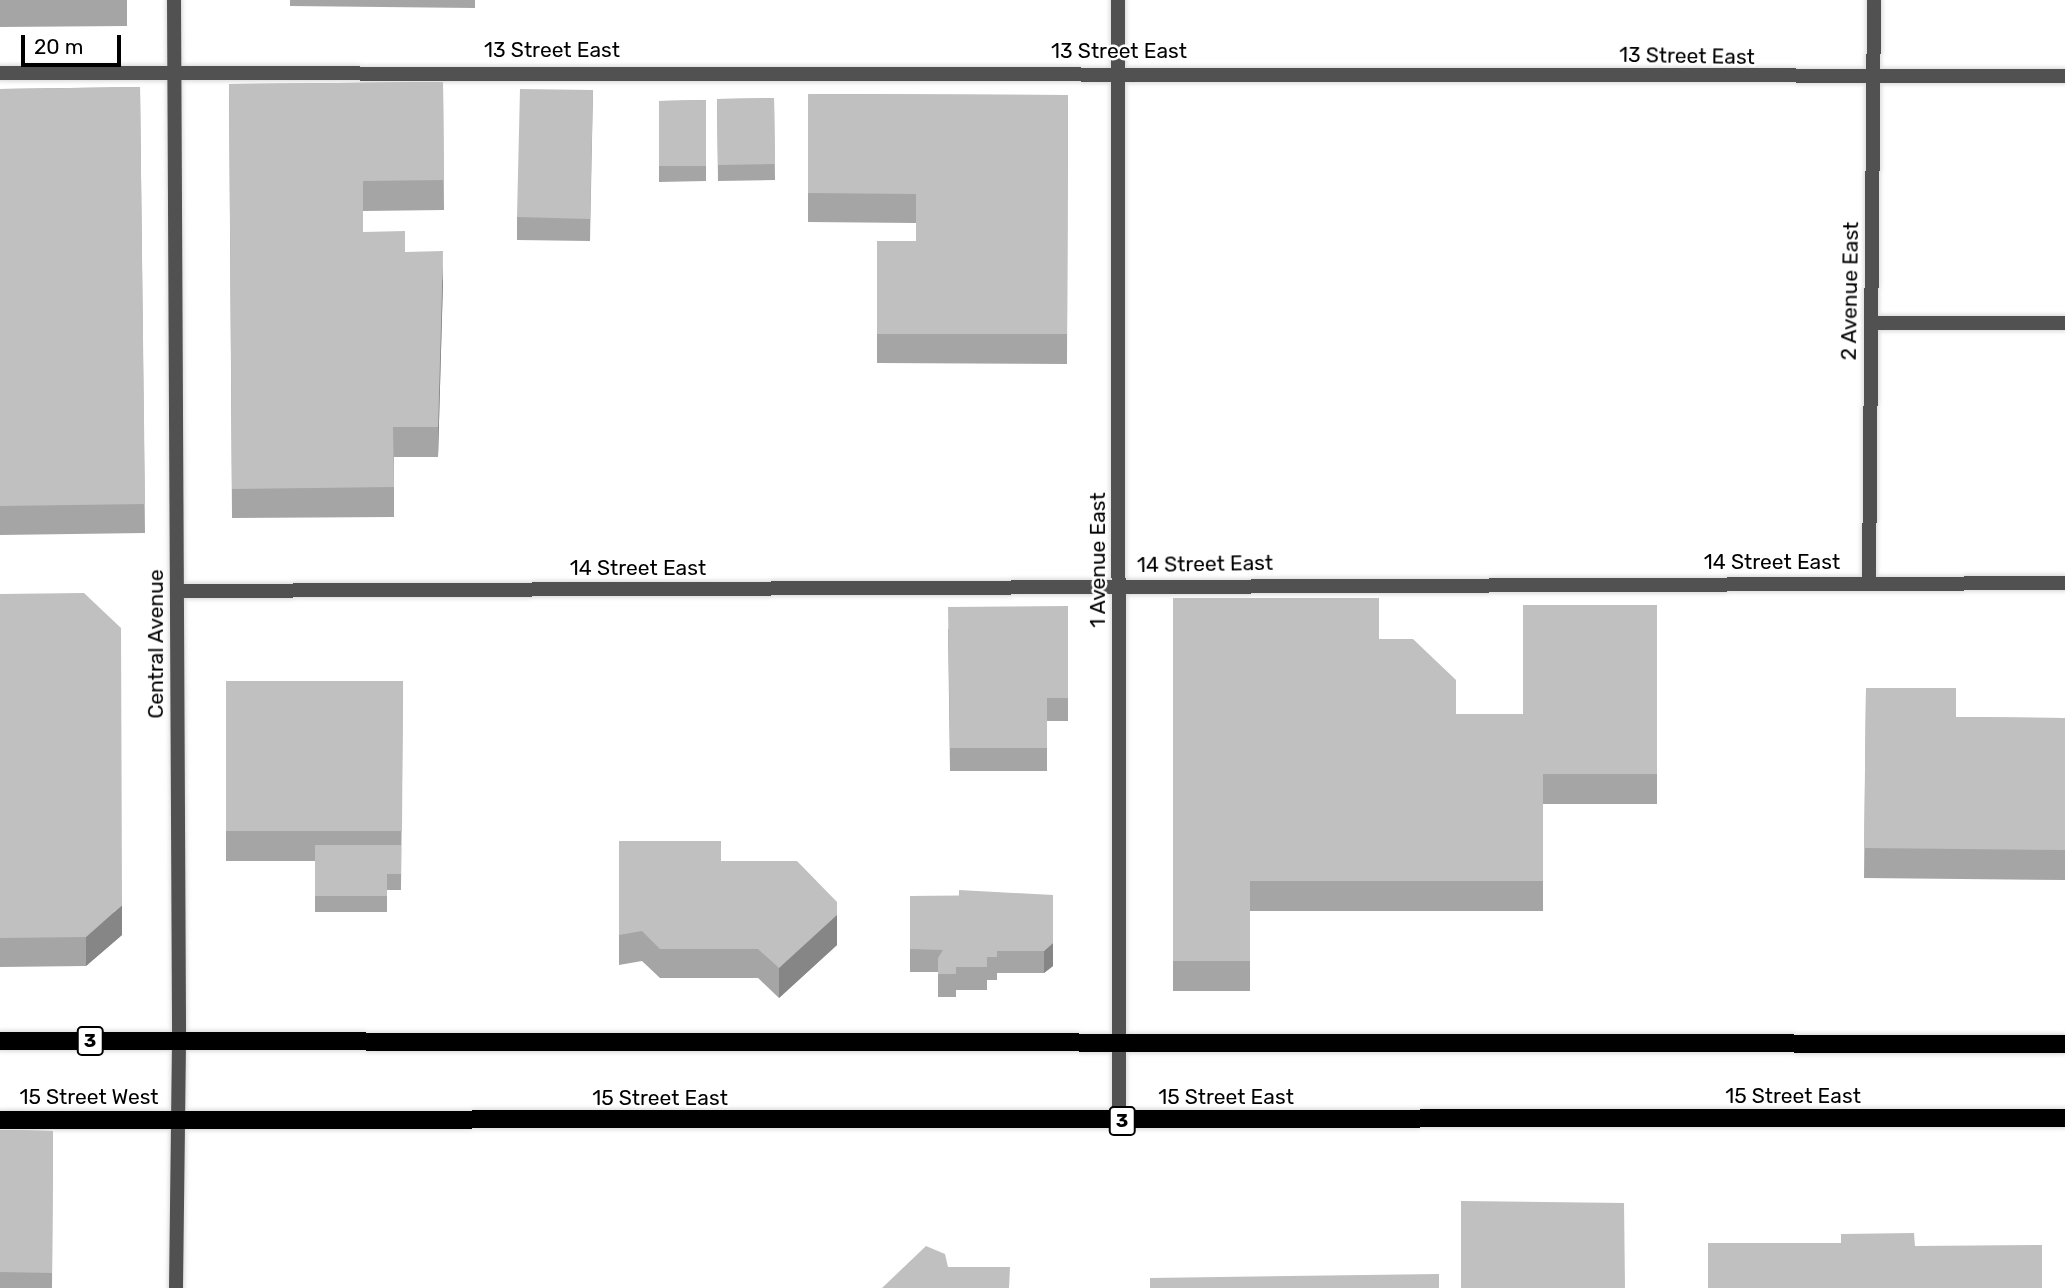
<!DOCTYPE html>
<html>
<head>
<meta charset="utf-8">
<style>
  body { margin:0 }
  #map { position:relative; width:2065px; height:1288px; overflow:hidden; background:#fff; font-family:Rubik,sans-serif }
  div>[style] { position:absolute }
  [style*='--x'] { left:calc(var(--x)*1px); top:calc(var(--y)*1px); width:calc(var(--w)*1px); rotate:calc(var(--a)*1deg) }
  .roads { filter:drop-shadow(0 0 2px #dbdbdb) drop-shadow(0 0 2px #dbdbdb) }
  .service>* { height:14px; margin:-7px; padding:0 7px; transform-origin:7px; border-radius:7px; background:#515151 }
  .minor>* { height:14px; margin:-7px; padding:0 7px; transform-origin:7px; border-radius:7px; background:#515151 }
  .tertiary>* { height:14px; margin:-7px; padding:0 7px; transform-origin:7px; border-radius:7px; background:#515151 }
  .primary>* { height:18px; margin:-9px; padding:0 9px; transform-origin:9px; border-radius:9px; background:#000 }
  .wall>* { inset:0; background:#a5a5a5 }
  .shaded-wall>* { inset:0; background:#868686 }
  .building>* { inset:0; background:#c0c0c0 }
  span { translate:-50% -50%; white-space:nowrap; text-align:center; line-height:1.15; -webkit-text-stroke:5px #fff; paint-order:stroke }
  .shield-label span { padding:2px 5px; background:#fff; border:2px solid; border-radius:5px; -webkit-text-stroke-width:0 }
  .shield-label { font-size:19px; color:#000; font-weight:700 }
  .street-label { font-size:21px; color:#000 }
  .scale { position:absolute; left:21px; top:35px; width:100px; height:32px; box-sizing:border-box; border:4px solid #000; border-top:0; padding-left:9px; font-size:21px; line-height:24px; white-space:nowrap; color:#000; -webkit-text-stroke:5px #fff; paint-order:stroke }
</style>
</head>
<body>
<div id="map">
  <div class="roads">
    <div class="service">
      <i style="--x:1871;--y:323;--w:194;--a:0"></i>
    </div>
    <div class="minor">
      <i style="--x:174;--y:0;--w:1041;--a:89.72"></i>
      <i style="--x:0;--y:73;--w:2065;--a:0.08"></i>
      <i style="--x:1869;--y:583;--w:583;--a:-89.51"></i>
      <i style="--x:177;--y:591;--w:1888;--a:-0.24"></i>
    </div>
    <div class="tertiary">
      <i style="--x:1118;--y:0;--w:1121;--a:89.95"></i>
      <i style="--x:176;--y:1288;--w:247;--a:-89.3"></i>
    </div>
    <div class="primary">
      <i style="--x:0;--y:1041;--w:2065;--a:0.08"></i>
      <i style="--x:0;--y:1120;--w:2065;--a:-0.06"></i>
    </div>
  </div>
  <div class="wall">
    <i style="clip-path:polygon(0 0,127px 0,127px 26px,0 27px)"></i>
    <i style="clip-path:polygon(290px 0,475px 0,475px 8px,290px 6px)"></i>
    <i style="clip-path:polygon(443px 82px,444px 210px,363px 211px,363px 232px,405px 252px,443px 281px,438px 457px,394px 457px,394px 517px,232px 518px,229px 84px)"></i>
    <i style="clip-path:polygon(140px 87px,145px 533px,0 535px,0 89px)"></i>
    <i style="clip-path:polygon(593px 90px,590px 241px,517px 240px,517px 217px)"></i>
    <i style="clip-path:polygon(808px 94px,1068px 95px,1067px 364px,877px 363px,877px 241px,916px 241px,916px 223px,808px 222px)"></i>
    <i style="clip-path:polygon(774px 98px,775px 180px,718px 181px,717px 99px)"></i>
    <i style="clip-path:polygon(706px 100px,706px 181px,659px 182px,659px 101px)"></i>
    <i style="clip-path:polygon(0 594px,122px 935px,86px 966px,0 967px)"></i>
    <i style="clip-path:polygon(1173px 598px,1379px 639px,1456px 714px,1523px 714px,1657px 605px,1657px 804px,1543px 804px,1543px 911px,1250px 911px,1250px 991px,1173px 991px)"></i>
    <i style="clip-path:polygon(1068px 606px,1068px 721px,1047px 721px,1047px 771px,950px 771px,948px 629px)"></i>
    <i style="clip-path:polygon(226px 681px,403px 681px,401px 890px,387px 890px,387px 912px,315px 912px,315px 861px,226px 861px)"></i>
    <i style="clip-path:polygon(1866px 688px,1956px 717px,2065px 718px,2065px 880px,1864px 878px)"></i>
    <i style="clip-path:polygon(619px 841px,721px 861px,837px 945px,779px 998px,758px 978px,660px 978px,642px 961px,619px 965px)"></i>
    <i style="clip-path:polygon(1053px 895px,1053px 966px,1044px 973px,997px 973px,997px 980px,987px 980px,987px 990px,956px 990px,956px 997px,938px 997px,938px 972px,910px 972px,910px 896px)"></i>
    <i style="clip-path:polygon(0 1130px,53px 1131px,52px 1288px,0 1288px)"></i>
  </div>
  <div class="shaded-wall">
    <i style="clip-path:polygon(443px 251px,443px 281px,438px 457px,438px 427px)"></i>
    <i style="clip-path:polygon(837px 902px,837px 945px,779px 998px,779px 968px)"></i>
    <i style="clip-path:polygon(122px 905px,122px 935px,86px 966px,86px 937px)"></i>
    <i style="clip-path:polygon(1053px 943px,1053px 966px,1044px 973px,1044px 951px)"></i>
  </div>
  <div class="building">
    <i style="clip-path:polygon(443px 82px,444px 180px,363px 181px,363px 232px,405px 231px,405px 252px,443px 251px,438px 427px,393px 427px,394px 487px,232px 489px,229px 84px)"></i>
    <i style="clip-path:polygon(140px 87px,145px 504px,0 506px,0 89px)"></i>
    <i style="clip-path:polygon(520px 89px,593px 90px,590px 219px,517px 217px)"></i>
    <i style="clip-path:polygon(808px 94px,1068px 95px,1067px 334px,877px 334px,877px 241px,916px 241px,916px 194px,808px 193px)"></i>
    <i style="clip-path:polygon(774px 98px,775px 164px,718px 165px,717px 99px)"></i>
    <i style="clip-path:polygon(706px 100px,706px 166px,659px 166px,659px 101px)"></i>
    <i style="clip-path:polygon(84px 593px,121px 628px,122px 905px,86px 937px,0 938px,0 594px)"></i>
    <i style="clip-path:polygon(1173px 598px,1379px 598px,1379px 639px,1413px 639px,1456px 680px,1456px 714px,1523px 714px,1523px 605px,1657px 605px,1657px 774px,1543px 774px,1543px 881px,1250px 881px,1250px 961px,1173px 961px)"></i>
    <i style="clip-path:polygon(1068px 606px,1068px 698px,1047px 698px,1047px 748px,950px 748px,948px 607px)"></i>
    <i style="clip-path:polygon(226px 681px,403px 681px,402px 831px,226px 831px)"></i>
    <i style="clip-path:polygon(1866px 688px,1956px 688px,1956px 717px,2065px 718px,2065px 850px,1864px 848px)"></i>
    <i style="clip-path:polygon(619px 841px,721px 841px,721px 861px,797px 861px,837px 902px,837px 915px,779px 968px,758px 949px,660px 949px,642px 931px,619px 935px)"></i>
    <i style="clip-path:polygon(315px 845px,401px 845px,401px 874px,387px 874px,387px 896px,315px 896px)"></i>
    <i style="clip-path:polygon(959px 890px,1053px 895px,1053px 943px,1044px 951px,997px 951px,997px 957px,987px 957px,987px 967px,956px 967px,956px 974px,938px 974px,938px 958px,943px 950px,910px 949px,910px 896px,959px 896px)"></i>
    <i style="clip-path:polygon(0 1130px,53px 1131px,52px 1273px,0 1272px)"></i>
    <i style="clip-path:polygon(1461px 1201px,1624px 1203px,1625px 1288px,1461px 1288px)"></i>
    <i style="clip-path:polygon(1914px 1233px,1915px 1246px,2042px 1245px,2042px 1288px,1708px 1288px,1708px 1243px,1841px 1243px,1841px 1234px)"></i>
    <i style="clip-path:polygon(926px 1246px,945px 1254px,948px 1267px,1010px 1267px,1009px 1288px,882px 1288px)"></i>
    <i style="clip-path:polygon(1439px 1274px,1439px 1288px,1150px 1288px,1150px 1278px)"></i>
  </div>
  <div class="shield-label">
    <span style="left:90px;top:1041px">3</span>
    <span style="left:1122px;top:1121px">3</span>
  </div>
  <div class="street-label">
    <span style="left:552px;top:50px">13 Street East</span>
    <span style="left:1119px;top:51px">13 Street East</span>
    <span style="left:1687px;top:56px;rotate:1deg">13 Street East</span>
    <span style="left:1850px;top:291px;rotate:-89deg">2 Avenue East</span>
    <span style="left:1098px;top:560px;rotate:-90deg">1 Avenue East</span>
    <span style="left:1772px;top:562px">14 Street East</span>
    <span style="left:1205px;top:564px;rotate:-1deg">14 Street East</span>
    <span style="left:638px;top:568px">14 Street East</span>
    <span style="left:156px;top:644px;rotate:-90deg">Central Avenue</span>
    <span style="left:1793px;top:1096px">15 Street East</span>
    <span style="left:89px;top:1097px">15 Street West</span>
    <span style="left:1226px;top:1097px">15 Street East</span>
    <span style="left:660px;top:1098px">15 Street East</span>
  </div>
  <div class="scale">20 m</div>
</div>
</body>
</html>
